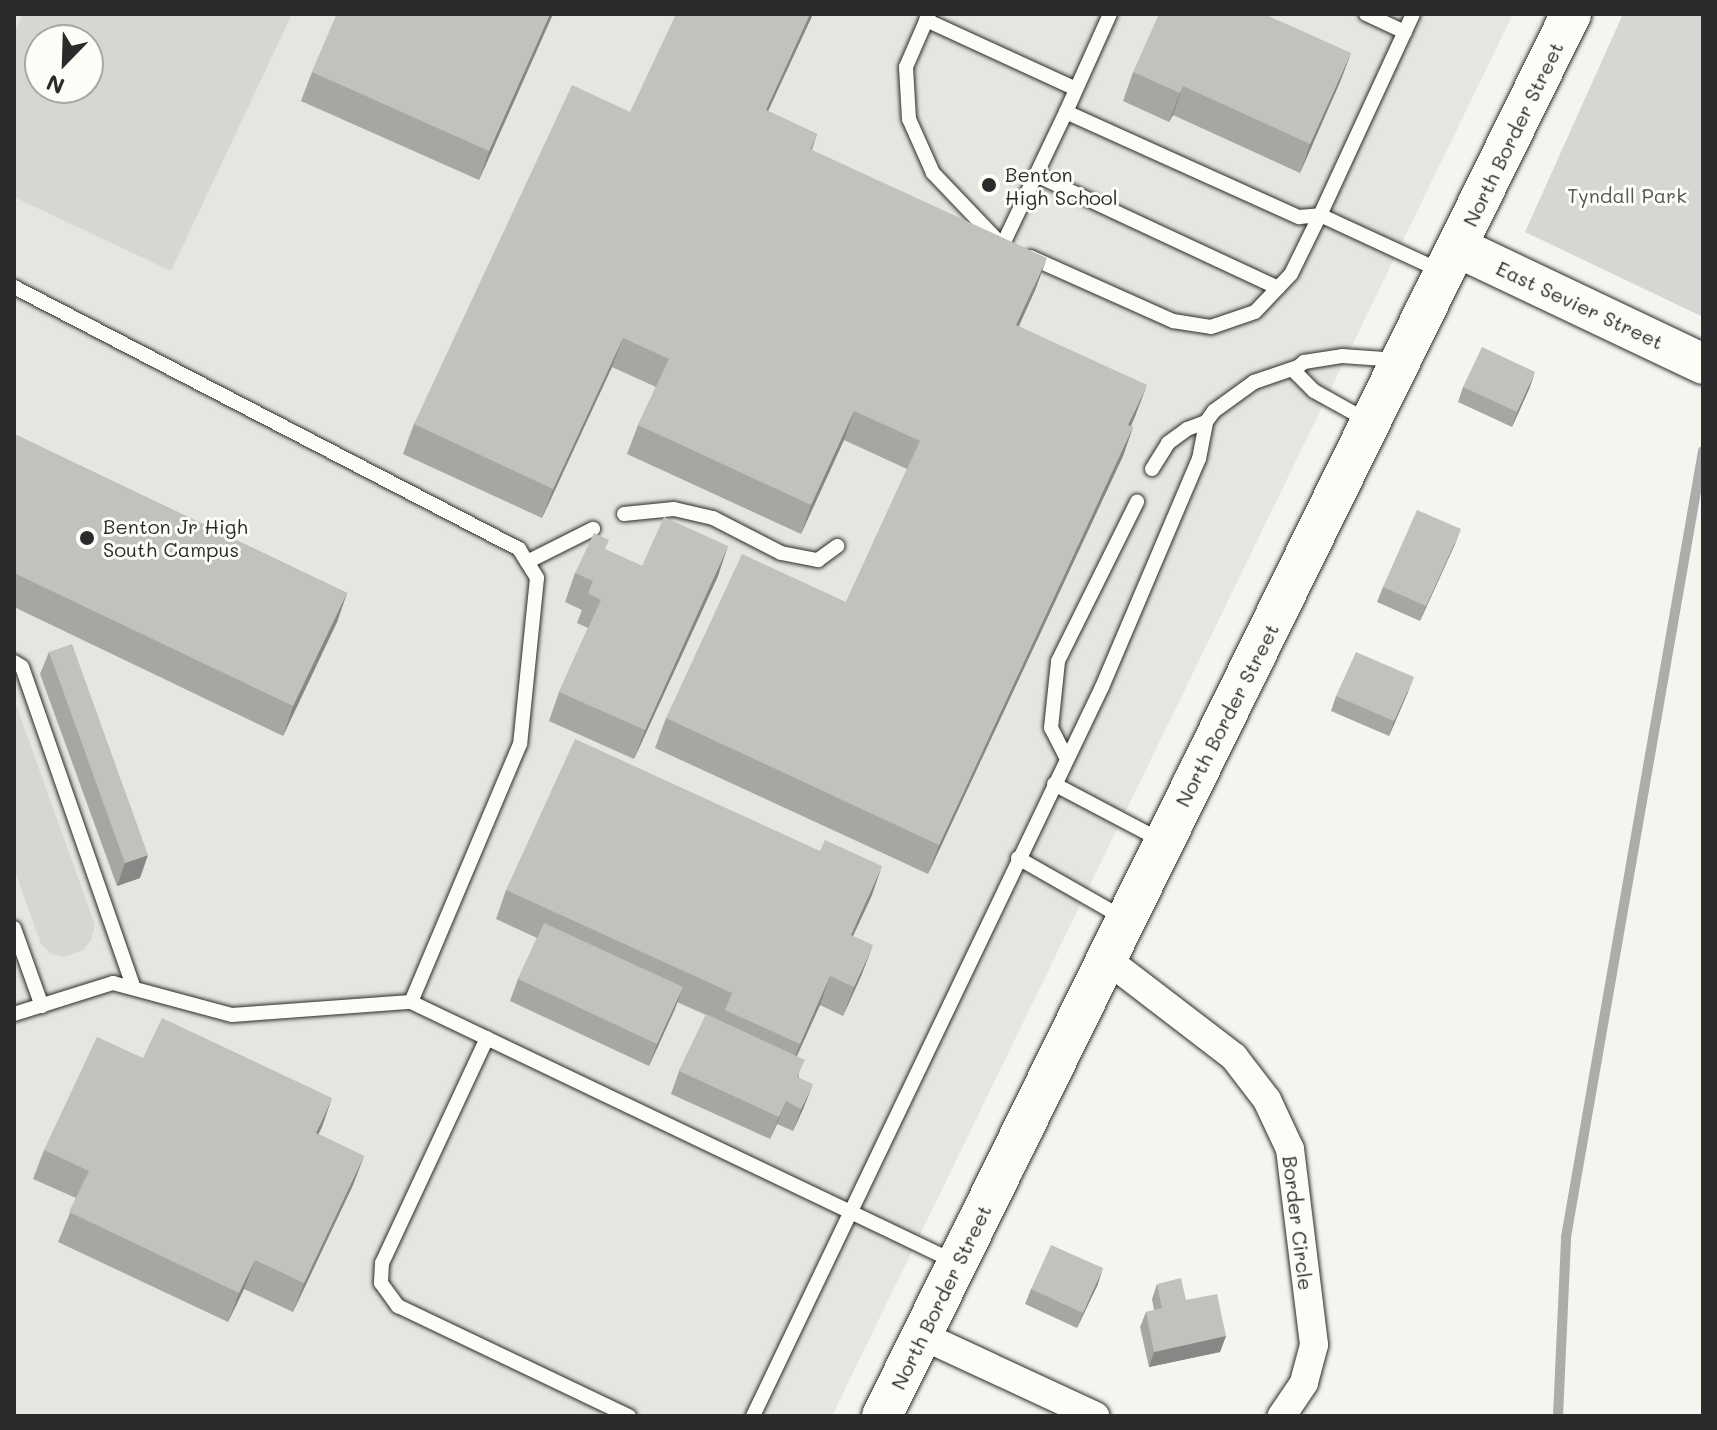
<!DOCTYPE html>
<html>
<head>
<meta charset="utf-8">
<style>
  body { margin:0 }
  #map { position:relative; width:1717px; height:1430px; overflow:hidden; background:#f5f4ef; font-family:Mali,sans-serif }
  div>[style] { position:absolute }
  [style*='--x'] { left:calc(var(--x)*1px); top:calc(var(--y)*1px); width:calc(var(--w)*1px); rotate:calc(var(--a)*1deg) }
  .built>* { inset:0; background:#e6e5e0 }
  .green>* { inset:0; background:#d7d6d2 }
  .stream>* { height:10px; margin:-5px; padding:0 5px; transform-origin:5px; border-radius:5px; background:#adaca9 }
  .roads { filter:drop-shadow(0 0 2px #2b2b2b) drop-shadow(0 0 2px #2b2b2b) }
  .lane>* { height:14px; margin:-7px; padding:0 7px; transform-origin:7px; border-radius:7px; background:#fdfcf7 }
  .street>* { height:28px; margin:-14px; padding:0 14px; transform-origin:14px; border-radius:14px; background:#fdfcf7 }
  .secondary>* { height:40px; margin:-20px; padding:0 20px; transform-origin:20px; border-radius:20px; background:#fdfcf7 }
  .wall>* { inset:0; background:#a7a6a3 }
  .shaded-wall>* { inset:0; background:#888785 }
  .building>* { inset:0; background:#c2c1be }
  .dots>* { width:22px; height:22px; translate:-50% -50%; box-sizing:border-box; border:4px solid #fdfcf7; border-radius:50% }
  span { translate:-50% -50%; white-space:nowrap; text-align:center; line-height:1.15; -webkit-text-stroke:6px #fdfcf7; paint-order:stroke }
  .street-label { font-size:20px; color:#2b2b2b }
  .poi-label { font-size:20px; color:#2b2b2b }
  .left { translate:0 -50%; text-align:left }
  .park-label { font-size:20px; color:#565655 }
  .frame { position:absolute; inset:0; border:16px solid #2b2b2b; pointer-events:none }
  .north { position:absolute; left:24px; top:24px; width:80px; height:80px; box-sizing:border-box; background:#fdfcf7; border:2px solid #a9a8a5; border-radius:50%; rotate:203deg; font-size:22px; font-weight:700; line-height:32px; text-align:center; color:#2b2b2b }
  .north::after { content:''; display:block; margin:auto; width:28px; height:36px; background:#2b2b2b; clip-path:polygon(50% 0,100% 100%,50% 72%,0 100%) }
</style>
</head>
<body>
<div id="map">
  <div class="built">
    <i style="clip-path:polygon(evenodd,14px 14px,1513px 14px,832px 1416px,14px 1416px,14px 14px,40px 40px,88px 40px,88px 88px,40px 88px,40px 40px)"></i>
  </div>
  <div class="green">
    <i style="clip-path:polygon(evenodd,23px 14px,292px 14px,171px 271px,14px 197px,14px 33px,23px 14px,40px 40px,88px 40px,88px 88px,40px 88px,40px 40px)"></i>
    <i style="clip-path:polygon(1623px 14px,1703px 14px,1703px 317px,1525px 232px)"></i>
    <i style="clip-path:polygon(14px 699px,95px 925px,91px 940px,83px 950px,64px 957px,51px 954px,41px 944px,14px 868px)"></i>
  </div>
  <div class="stream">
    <i style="--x:1558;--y:1416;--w:179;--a:-87.4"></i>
    <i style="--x:1566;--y:1237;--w:798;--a:-80.11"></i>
  </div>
  <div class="roads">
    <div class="lane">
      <i style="--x:929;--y:14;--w:58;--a:113.5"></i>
      <i style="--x:906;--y:67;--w:52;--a:86.7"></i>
      <i style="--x:909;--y:119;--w:59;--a:66"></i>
      <i style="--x:933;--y:173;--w:93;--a:46.3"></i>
      <i style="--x:1110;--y:14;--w:107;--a:114.2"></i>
      <i style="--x:1066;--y:112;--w:256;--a:24.3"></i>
      <i style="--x:1299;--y:217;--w:21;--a:-5"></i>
      <i style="--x:1366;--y:14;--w:43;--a:24.8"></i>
      <i style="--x:1413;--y:14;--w:221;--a:114.8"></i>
      <i style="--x:1320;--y:215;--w:133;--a:24.8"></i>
      <i style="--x:926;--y:20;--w:165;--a:24.7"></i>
      <i style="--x:1036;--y:175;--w:267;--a:25"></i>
      <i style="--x:1003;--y:244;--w:146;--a:-64.5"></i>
      <i style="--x:1030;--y:257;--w:157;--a:24.1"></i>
      <i style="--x:1173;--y:321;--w:38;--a:9"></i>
      <i style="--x:1211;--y:327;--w:46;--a:-18.8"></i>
      <i style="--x:1255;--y:312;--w:52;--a:-46.5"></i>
      <i style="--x:1291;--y:274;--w:66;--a:-63.8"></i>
      <i style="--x:14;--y:287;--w:569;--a:27.42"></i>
      <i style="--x:519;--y:549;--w:34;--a:58"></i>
      <i style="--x:537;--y:578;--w:167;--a:95.8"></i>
      <i style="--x:520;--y:744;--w:280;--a:112.9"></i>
      <i style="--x:411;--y:1002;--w:601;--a:25.54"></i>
      <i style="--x:1368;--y:421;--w:62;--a:-150.9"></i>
      <i style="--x:1314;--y:391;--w:25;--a:-135"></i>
      <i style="--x:1296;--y:373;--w:6;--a:-72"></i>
      <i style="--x:1298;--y:367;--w:8;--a:-40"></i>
      <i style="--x:1304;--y:362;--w:38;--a:-9"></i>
      <i style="--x:1342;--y:356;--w:56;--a:4.1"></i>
      <i style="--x:1152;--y:469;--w:31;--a:-58"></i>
      <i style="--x:1168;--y:443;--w:24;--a:-36"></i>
      <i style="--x:1187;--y:429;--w:20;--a:-20"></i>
      <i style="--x:624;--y:514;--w:50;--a:-5.7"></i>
      <i style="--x:674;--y:509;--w:40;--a:13"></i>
      <i style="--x:713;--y:518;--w:76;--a:27.2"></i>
      <i style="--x:781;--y:553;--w:38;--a:11"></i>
      <i style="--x:818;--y:560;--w:24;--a:-36"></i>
      <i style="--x:527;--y:562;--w:74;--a:-26.6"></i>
      <i style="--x:14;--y:662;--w:9;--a:32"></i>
      <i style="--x:22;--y:667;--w:340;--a:70.8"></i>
      <i style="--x:1067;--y:759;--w:35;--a:-117"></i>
      <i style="--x:1051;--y:728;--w:67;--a:-84"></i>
      <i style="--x:1058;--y:661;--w:178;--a:-63.6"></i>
      <i style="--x:1054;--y:784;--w:124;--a:27.8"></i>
      <i style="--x:1018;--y:858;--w:123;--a:29.7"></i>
      <i style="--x:14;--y:928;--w:83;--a:70.3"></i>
      <i style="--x:14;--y:1014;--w:104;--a:-17.4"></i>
      <i style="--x:113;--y:983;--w:123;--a:15.1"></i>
      <i style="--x:232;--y:1015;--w:179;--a:-4.2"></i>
      <i style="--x:487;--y:1038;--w:248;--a:115"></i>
      <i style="--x:382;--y:1263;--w:20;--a:93"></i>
      <i style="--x:381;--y:1283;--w:29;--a:54"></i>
      <i style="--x:398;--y:1306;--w:256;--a:25.5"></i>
      <i style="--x:753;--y:1416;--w:808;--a:-64.42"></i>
      <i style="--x:1102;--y:687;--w:248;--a:-67"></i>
      <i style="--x:1199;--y:459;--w:38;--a:-79"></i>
      <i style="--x:1206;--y:422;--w:14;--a:-54"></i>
      <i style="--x:1214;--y:411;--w:49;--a:-35.9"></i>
      <i style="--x:1254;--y:382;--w:46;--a:-18.8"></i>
    </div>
    <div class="street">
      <i style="--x:1105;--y:958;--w:163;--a:37.5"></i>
      <i style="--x:1234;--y:1057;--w:54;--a:52.5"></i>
      <i style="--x:1267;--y:1100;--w:54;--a:64.9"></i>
      <i style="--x:1290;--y:1149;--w:197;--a:83"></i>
      <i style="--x:1314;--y:1345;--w:39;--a:105"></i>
      <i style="--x:1304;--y:1383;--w:40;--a:124"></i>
      <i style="--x:923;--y:1336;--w:190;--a:24.9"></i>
    </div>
    <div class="secondary">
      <i style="--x:1457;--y:247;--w:272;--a:25.4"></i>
      <i style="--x:882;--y:1416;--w:1562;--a:-63.83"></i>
    </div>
  </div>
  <div class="wall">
    <i style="clip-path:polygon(337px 14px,553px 14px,479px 180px,301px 101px,312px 72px)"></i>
    <i style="clip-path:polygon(813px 14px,768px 111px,817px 134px,812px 150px,1036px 288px,1019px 326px,1136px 414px,1131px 426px,1133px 427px,1123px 456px,928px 874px,655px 748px,666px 718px,846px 602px,907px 469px,844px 440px,801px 534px,627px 454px,638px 425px,656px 387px,612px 367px,542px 518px,403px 454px,414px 424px,630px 112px)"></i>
    <i style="clip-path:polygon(1351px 53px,1340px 82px,1300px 173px,1173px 115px,1169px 122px,1123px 101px,1133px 72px)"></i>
    <i style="clip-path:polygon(1463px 387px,1530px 387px,1512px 427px,1458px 402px)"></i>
    <i style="clip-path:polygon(14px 434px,347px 593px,337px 622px,283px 736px,14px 607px)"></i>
    <i style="clip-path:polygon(1455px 544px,1420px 621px,1377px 602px,1383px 587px)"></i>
    <i style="clip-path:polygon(606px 550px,642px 566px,718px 576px,634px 759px,549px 721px,559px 692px,588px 628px,577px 623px,582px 610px,565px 602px,575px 573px)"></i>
    <i style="clip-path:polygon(49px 652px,140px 878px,117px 886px,40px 674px)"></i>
    <i style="clip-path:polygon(1408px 692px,1389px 736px,1331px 711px,1336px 696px)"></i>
    <i style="clip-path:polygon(506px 890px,872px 895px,853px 936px,862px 974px,843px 1016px,820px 1005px,797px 1056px,799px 1078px,804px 1107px,793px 1131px,777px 1124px,770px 1139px,671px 1094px,679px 1071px,706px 1015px,677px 1002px,649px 1066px,510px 1001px,518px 979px,537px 938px,496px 919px)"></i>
    <i style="clip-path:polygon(143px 1058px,322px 1127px,318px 1134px,364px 1156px,353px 1185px,293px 1312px,244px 1289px,228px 1322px,58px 1242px,76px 1198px,33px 1179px,44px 1150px)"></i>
    <i style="clip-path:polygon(1098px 1284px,1077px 1328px,1025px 1304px,1031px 1289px)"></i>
    <i style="clip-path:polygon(1157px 1284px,1186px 1300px,1226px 1336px,1220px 1352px,1149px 1367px,1140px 1327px,1146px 1312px,1154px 1310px,1152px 1299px)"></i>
  </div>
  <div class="shaded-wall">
    <i style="clip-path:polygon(550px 14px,553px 14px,479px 180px,489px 151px)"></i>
    <i style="clip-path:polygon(810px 14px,813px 14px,755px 139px,766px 110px)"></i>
    <i style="clip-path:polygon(1351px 53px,1340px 82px,1300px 173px,1310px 144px)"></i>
    <i style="clip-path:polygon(1183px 86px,1173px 115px,1169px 122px,1180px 93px)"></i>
    <i style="clip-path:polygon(1047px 258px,1036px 288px,1006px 354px,1016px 325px)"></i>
    <i style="clip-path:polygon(623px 338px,612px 367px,542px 518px,553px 489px)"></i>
    <i style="clip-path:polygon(1535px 372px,1530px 387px,1512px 427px,1517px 412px)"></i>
    <i style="clip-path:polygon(1147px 385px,1136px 414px,1118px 454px,1128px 425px)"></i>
    <i style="clip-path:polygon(854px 411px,844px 440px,801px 534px,811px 505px)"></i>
    <i style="clip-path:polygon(1133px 427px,1123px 456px,928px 874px,939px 845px)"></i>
    <i style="clip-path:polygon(1461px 529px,1455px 544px,1420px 621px,1426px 606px)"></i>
    <i style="clip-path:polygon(728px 546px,718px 576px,634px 759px,645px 730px)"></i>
    <i style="clip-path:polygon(347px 593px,337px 622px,283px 736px,293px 706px)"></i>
    <i style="clip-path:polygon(1414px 677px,1408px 692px,1389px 736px,1394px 721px)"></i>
    <i style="clip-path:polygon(148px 855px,140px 878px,117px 886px,125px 863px)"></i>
    <i style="clip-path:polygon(882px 866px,872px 895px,840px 964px,851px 935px)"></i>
    <i style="clip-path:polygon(873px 945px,862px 974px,843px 1016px,854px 987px)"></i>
    <i style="clip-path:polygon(830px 976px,820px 1005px,789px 1073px,800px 1044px)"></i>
    <i style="clip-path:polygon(683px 987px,675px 1009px,649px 1066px,657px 1044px)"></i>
    <i style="clip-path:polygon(813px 1084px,804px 1107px,793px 1131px,801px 1109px)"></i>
    <i style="clip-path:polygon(332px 1098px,322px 1127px,305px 1162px,316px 1133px)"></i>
    <i style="clip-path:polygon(786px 1101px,777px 1124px,770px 1139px,779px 1117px)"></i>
    <i style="clip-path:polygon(364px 1156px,353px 1185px,293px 1312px,304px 1283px)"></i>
    <i style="clip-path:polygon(255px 1260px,244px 1289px,228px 1322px,239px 1293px)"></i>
    <i style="clip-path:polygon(1103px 1268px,1098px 1284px,1077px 1328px,1083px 1313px)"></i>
    <i style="clip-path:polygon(1226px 1336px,1220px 1352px,1149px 1367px,1154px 1352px)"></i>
  </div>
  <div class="building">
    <i style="clip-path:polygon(337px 14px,550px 14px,489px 151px,312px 72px)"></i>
    <i style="clip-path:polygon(676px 14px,810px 14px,766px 110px,817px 134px,810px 149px,1047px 258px,1016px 325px,1147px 385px,1128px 425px,1133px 427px,939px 845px,666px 718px,742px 554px,846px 602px,920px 441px,854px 411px,811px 505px,638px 425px,669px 359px,623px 338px,553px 489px,414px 424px,572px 85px,630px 112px)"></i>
    <i style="clip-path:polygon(1159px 14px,1264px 14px,1351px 53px,1310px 144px,1183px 86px,1180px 93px,1133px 72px)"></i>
    <i style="clip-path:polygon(1482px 347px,1535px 372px,1517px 412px,1463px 387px)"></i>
    <i style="clip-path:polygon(14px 434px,347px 593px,293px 706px,14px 573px)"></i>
    <i style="clip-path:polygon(1417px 510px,1461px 529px,1426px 606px,1383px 587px)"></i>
    <i style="clip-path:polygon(664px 517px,728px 546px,645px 730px,559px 692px,601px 600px,588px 593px,593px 581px,575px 573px,594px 533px,609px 540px,605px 549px,642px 566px)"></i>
    <i style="clip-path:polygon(72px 644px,148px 855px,125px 863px,49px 652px)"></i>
    <i style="clip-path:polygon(1356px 652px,1414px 677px,1394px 721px,1336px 696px)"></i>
    <i style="clip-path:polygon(575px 739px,820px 851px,825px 840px,882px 866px,851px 935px,873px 945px,854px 987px,830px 976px,800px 1044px,725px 1010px,732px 993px,506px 890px)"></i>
    <i style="clip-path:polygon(544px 923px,683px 987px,657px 1044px,518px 979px)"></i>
    <i style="clip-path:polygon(706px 1014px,805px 1060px,797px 1077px,813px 1084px,801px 1109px,786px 1101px,779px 1117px,679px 1071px)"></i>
    <i style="clip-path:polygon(162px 1018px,332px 1098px,316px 1133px,364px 1156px,304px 1283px,255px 1260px,239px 1293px,69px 1212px,89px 1171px,44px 1150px,97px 1037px,143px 1058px)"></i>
    <i style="clip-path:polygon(1051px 1245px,1103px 1268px,1083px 1313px,1031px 1289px)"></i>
    <i style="clip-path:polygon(1181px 1278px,1186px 1300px,1217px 1294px,1226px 1336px,1154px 1352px,1146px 1312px,1162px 1308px,1157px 1284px)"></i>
  </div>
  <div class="dots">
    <i style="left:989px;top:185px;background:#2b2b2b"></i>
    <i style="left:87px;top:538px;background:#2b2b2b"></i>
  </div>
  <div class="street-label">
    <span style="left:1513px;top:134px;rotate:-64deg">North Border Street</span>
    <span style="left:1580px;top:305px;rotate:25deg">East Sevier Street</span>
    <span style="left:1227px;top:715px;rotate:-63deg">North Border Street</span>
    <span style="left:1298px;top:1223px;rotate:83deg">Border Circle</span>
    <span style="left:941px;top:1297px;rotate:-64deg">North Border Street</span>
  </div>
  <div class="poi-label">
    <span class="left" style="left:1005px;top:186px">Benton<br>High School</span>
    <span class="left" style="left:103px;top:538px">Benton Jr High<br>South Campus</span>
  </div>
  <div class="park-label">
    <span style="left:1627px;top:195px">Tyndall Park</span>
  </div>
  <div class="frame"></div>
  <div class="north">N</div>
</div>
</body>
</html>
